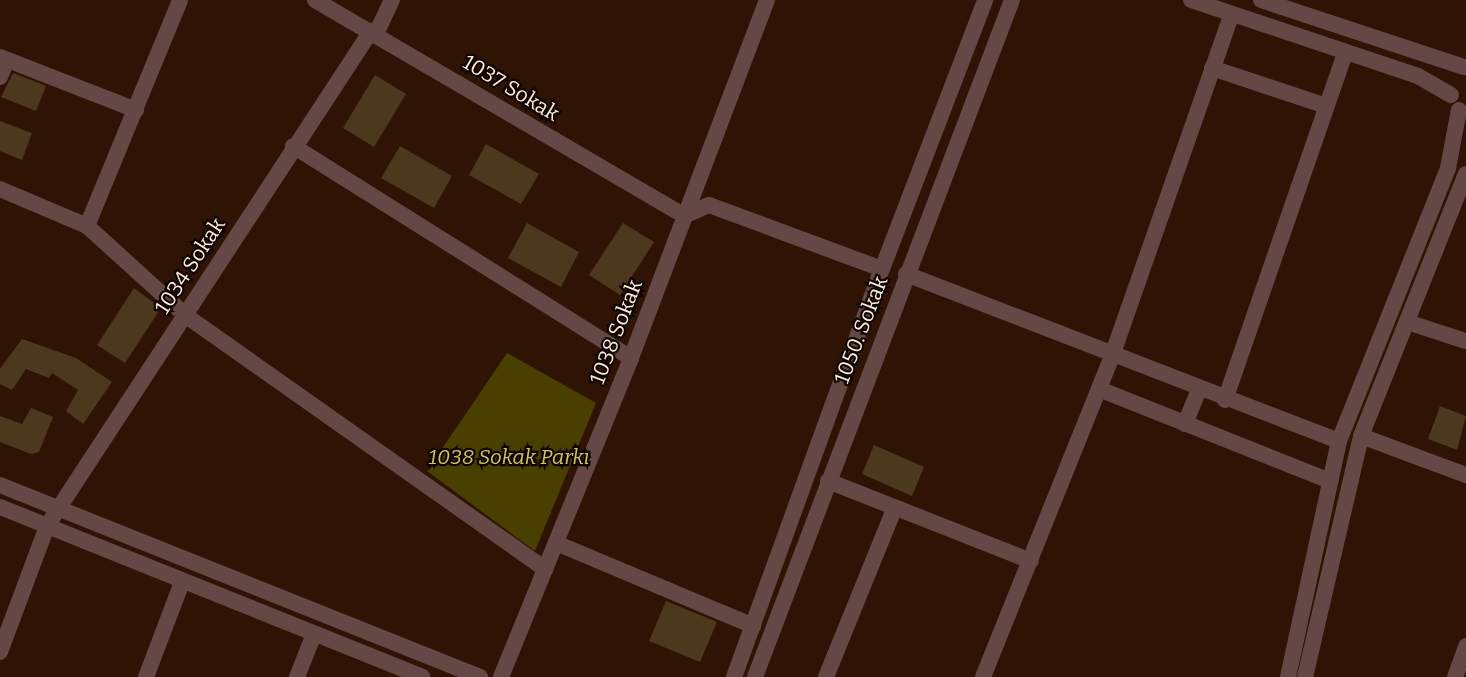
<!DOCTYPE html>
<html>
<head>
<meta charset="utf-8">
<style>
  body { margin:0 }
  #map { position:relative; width:1466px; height:677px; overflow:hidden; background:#2f1405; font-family:Bitter,serif }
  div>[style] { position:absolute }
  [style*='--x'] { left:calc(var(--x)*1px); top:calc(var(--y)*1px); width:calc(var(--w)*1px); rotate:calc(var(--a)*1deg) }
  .green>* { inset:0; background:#483f00 }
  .building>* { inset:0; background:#4c381d }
  .minor>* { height:16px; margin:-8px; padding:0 8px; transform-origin:8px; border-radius:8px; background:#634846 }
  span { translate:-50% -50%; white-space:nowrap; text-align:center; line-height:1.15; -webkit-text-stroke:4.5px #0f0501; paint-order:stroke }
  .street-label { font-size:21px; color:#feebe1 }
  .park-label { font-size:21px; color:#d1c266; font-style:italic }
</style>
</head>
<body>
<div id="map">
  <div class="green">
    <i style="clip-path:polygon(507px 353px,596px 403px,535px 551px,427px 471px)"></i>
  </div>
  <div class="building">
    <i style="clip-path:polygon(13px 73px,46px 86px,36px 111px,1px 97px)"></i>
    <i style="clip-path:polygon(375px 75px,406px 94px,374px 147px,343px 128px)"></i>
    <i style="clip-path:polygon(0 121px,32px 133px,22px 160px,0 151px)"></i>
    <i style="clip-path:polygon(486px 144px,539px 174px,521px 204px,469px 175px)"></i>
    <i style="clip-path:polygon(400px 146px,452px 176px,434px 208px,381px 178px)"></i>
    <i style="clip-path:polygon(527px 223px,579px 252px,561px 287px,508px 258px)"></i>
    <i style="clip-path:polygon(623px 223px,654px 242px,620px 295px,589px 275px)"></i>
    <i style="clip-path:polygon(134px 288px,161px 308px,125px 363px,97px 345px)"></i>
    <i style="clip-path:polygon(22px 339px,76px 358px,112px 382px,83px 424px,66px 411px,78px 390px,52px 373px,49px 378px,26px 369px,12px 390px,0 384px,0 369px)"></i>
    <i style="clip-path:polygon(1440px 406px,1466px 416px,1457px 450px,1428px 439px)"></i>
    <i style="clip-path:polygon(31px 408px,53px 417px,39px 452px,31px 454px,0 442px,0 416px,22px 424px)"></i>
    <i style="clip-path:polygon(874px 445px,924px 467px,912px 496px,862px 474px)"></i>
    <i style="clip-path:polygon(666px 601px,717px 622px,700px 662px,649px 641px)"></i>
  </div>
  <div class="minor">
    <i style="--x:315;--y:0;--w:428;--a:30.3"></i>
    <i style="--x:1191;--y:0;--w:239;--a:18.5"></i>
    <i style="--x:1418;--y:76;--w:38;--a:30"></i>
    <i style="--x:1261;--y:0;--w:214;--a:18.3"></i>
    <i style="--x:376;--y:34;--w:38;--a:-65"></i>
    <i style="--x:0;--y:57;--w:146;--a:21.3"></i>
    <i style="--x:1212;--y:68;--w:120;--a:18.4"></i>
    <i style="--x:0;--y:77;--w:18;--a:-68"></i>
    <i style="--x:293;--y:146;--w:399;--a:32.1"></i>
    <i style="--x:0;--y:189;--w:95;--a:23"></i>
    <i style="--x:87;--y:226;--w:132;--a:42.2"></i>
    <i style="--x:185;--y:315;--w:441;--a:35.2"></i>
    <i style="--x:684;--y:216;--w:27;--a:-24"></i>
    <i style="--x:709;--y:205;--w:184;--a:20.3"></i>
    <i style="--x:87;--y:226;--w:244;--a:-67.6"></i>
    <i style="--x:906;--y:274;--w:464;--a:21.1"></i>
    <i style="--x:1407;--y:322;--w:62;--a:17.9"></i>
    <i style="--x:1099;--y:389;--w:249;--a:21.7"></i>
    <i style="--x:1225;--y:400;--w:367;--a:-70.9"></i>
    <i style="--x:1185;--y:424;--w:38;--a:-68"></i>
    <i style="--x:1361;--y:436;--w:112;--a:20.4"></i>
    <i style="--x:828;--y:481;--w:218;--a:21.5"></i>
    <i style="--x:0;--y:485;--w:517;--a:21.8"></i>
    <i style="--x:0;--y:507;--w:455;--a:21.9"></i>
    <i style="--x:556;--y:543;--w:214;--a:22.8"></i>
    <i style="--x:0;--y:652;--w:134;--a:-69.5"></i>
    <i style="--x:47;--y:526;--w:592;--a:-56.79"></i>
    <i style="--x:146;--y:677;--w:102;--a:-69.2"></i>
    <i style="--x:297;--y:677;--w:46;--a:-68.4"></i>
    <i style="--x:501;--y:677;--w:344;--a:-67.8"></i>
    <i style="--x:631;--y:358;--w:383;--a:-69.2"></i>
    <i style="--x:734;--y:677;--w:434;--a:-70.1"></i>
    <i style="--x:882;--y:269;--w:288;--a:-69"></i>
    <i style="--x:755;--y:677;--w:724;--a:-69.21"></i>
    <i style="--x:826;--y:677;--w:183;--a:-67.9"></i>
    <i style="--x:983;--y:677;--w:349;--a:-68.1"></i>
    <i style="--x:1113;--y:353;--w:359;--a:-70.7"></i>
    <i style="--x:1288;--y:677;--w:241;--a:-77.8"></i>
    <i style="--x:1339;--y:441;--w:294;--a:-68.2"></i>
    <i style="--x:1448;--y:168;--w:59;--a:-79.3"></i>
    <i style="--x:1305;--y:677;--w:247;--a:-76.9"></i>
    <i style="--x:1361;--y:436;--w:282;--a:-68.2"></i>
    <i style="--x:1455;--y:677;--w:33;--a:-70"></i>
  </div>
  <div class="street-label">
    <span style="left:511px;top:88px;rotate:31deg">1037 Sokak</span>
    <span style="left:190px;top:266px;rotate:-57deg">1034 Sokak</span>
    <span style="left:861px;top:330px;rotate:-69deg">1050. Sokak</span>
    <span style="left:616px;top:332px;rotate:-69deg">1038 Sokak</span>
  </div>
  <div class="park-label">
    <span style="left:509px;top:457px">1038 Sokak Parkı</span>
  </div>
</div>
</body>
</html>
